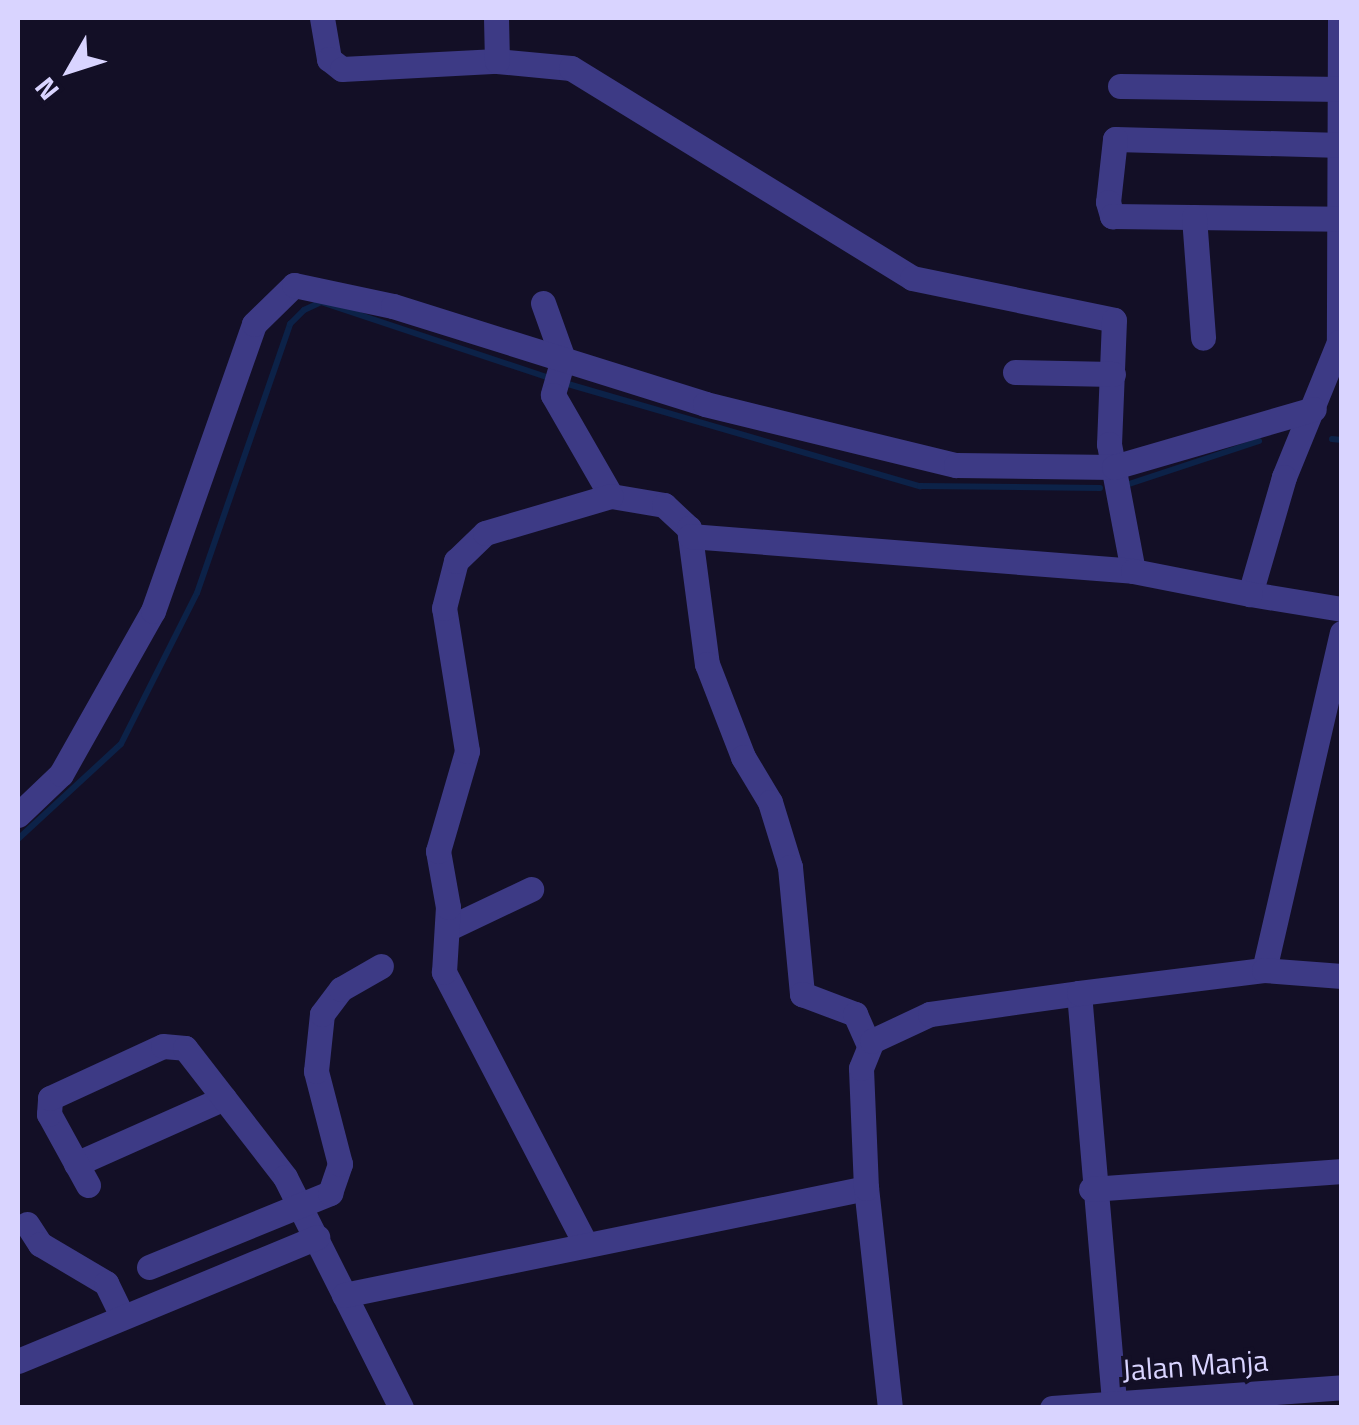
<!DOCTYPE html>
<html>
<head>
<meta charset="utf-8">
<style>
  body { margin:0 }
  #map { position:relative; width:1359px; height:1425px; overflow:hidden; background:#130f26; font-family:"Titillium Web",sans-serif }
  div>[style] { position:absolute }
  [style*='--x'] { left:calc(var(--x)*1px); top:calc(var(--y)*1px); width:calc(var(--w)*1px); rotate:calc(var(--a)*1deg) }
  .stream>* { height:6px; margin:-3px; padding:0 3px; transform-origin:3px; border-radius:3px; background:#0c2248 }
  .minor>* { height:25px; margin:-12.5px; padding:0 12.5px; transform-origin:12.5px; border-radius:12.5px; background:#3d3a85 }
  span { translate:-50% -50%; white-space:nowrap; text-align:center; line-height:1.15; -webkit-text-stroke:8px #130f26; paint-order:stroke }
  .street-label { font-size:30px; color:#d9d4ff }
  .frame { position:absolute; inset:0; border:20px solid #d9d4ff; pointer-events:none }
  .north { position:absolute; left:20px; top:20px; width:100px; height:100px; -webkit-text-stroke:8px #130f26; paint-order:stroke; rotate:231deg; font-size:28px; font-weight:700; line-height:40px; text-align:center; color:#d9d4ff }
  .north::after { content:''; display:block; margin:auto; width:35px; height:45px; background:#d9d4ff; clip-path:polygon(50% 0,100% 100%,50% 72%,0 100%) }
</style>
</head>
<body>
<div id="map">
  <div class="stream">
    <i style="--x:561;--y:382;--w:374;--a:16.2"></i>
    <i style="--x:920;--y:486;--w:180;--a:0.6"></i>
    <i style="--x:1332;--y:439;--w:10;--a:6"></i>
    <i style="--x:1129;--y:484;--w:137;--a:-18.3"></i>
    <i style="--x:18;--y:839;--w:140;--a:-42.7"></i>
    <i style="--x:121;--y:744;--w:169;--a:-63.3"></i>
    <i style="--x:197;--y:593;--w:285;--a:-70.9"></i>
    <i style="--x:290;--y:324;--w:20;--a:-45"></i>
    <i style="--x:304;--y:310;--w:19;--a:-25"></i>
    <i style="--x:321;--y:302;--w:240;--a:18.4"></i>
  </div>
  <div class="minor">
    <i style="--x:322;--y:18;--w:42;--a:80.3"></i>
    <i style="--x:329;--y:59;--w:16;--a:38"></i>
    <i style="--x:342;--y:69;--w:155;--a:-3"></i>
    <i style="--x:497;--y:61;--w:74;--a:5.4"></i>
    <i style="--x:571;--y:68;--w:400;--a:31.6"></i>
    <i style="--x:912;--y:278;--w:206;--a:11.7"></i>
    <i style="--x:1114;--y:320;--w:124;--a:92.3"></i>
    <i style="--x:1109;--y:444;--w:129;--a:79.3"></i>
    <i style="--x:496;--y:18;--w:43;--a:88.7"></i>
    <i style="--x:1340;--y:18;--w:324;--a:90.2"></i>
    <i style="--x:1339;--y:342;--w:146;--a:112.2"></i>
    <i style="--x:1284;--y:477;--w:122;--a:106.2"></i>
    <i style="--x:1250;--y:594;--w:93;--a:9.3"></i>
    <i style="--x:1120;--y:86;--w:222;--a:0.8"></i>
    <i style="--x:1342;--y:145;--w:227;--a:-178.5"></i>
    <i style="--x:1115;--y:139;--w:63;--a:96.3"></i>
    <i style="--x:1108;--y:202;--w:15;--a:74"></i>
    <i style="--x:1112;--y:216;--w:230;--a:0.7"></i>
    <i style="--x:1194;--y:217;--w:121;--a:85.7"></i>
    <i style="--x:543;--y:303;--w:59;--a:70.3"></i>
    <i style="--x:563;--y:359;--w:37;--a:106"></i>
    <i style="--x:553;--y:395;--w:116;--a:60.1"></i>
    <i style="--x:611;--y:496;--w:54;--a:9.6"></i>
    <i style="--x:664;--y:505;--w:34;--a:43"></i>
    <i style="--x:689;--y:528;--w:137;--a:82.5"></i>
    <i style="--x:707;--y:664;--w:100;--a:68.8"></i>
    <i style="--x:743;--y:757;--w:52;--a:59"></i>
    <i style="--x:770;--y:802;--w:68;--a:72.9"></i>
    <i style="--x:790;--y:867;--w:128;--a:84.6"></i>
    <i style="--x:802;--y:994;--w:57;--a:20.7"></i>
    <i style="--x:855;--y:1014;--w:35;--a:66"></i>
    <i style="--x:1015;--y:372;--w:98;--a:1.2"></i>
    <i style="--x:690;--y:536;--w:444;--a:4.5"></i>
    <i style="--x:1133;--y:571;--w:119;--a:11.1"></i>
    <i style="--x:18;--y:815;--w:59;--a:-43.6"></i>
    <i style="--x:61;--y:774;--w:187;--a:-60.6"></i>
    <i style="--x:153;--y:611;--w:304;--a:-70.6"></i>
    <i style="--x:254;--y:324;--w:56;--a:-44.3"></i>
    <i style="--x:294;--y:285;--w:101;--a:12"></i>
    <i style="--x:393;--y:306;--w:327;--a:17.4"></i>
    <i style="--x:705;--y:404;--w:258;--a:13.7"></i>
    <i style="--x:956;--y:465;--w:158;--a:0.7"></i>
    <i style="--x:1114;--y:467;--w:208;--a:-16.2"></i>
    <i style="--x:449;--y:928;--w:91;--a:-25.4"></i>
    <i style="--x:1264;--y:970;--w:346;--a:-77"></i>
    <i style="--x:1079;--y:993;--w:410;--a:85.1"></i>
    <i style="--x:76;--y:1164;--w:162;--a:-24"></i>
    <i style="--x:88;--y:1185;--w:81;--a:-118.8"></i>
    <i style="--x:49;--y:1114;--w:16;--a:-86"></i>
    <i style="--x:50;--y:1098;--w:124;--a:-24.7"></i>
    <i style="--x:163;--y:1046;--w:22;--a:5"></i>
    <i style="--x:185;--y:1048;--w:163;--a:52.2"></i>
    <i style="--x:285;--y:1177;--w:258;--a:63.3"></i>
    <i style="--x:1091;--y:1189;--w:252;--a:-4.1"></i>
    <i style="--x:27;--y:1224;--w:24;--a:57"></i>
    <i style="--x:40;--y:1244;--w:77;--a:30.6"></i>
    <i style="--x:106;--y:1283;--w:37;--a:64"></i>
    <i style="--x:586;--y:1245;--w:308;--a:-117.5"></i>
    <i style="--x:444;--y:972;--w:65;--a:-86.5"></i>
    <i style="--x:448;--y:907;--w:57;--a:-100.1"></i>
    <i style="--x:438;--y:851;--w:104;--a:-73.8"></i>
    <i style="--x:467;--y:751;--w:145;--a:-99.1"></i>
    <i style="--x:444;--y:608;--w:49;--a:-75.7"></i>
    <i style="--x:456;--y:561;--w:40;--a:-44"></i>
    <i style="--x:485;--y:533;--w:131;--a:-16.4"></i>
    <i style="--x:149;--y:1267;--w:196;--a:-22.2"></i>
    <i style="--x:330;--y:1193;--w:31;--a:-71"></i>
    <i style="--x:340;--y:1164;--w:96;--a:-104.5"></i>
    <i style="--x:316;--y:1071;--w:57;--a:-84"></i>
    <i style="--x:322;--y:1014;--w:31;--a:-53"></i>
    <i style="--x:341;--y:989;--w:46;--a:-29.9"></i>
    <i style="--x:344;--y:1295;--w:533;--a:-11.58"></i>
    <i style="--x:18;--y:1361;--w:324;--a:-22.5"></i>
    <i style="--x:890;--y:1408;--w:221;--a:-96.2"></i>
    <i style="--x:866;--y:1188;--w:120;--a:-92.4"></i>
    <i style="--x:861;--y:1068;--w:29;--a:-68"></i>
    <i style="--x:872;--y:1041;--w:64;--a:-25"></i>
    <i style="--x:930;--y:1014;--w:150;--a:-8"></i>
    <i style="--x:1079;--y:993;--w:186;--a:-7.1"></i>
    <i style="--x:1264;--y:970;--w:78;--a:4.4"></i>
    <i style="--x:1052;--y:1408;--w:291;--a:-4.1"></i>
  </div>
  <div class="street-label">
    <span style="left:1195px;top:1365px;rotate:-4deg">Jalan Manja</span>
  </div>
  <div class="frame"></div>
  <div class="north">N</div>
</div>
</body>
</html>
